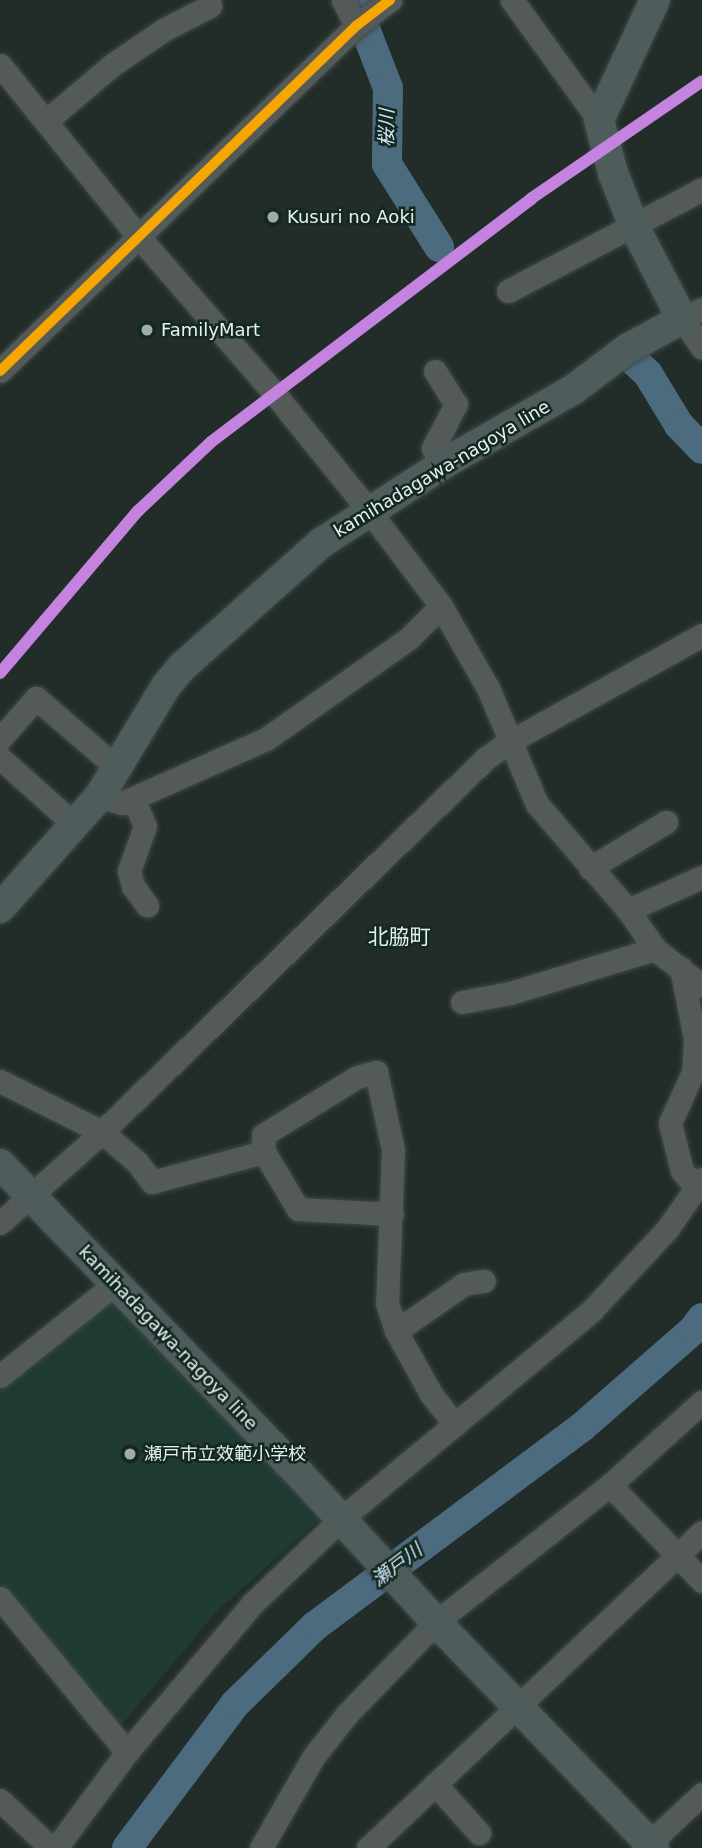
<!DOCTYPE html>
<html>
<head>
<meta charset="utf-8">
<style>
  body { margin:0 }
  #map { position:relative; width:702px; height:1848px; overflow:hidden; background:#222d2a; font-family:"DejaVu Sans","Noto Sans JP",sans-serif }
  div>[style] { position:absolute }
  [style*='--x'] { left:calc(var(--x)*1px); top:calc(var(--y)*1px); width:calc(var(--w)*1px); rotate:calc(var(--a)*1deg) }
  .built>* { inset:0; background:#203b34 }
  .river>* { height:30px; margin:-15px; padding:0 15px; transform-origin:15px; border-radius:15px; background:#4c6b7e }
  .roads { filter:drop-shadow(0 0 2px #3f4946) drop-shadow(0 0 2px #3f4946) }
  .minor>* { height:23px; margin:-11.5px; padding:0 11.5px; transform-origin:11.5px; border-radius:11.5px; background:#535a58 }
  .major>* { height:30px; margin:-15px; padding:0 15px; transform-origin:15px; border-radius:15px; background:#4e5c5b }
  .bus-1>* { height:10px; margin:-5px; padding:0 5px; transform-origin:5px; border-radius:5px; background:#f7a600 }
  .rail-1>* { height:12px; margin:-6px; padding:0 6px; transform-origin:6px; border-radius:6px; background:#c483df }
  .dots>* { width:19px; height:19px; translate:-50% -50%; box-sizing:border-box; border:4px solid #142822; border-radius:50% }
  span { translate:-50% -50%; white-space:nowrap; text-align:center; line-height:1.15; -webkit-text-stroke:5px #142822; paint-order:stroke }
  .poi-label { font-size:18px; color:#e5f1ed }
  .left { translate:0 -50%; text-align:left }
  .street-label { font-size:18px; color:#e5f1ed }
  .water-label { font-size:19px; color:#d0e7f6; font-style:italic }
  .quarter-label { font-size:21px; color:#e5f1ed }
</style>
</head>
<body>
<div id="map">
  <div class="built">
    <i style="clip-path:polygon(115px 1300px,321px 1518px,216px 1612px,118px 1729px,0 1588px,0 1389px)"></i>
  </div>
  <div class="river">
    <i style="--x:354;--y:0;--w:94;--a:68.9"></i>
    <i style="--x:388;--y:88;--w:76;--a:90.8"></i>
    <i style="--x:387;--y:164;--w:98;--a:57.9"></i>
    <i style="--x:632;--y:359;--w:22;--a:43"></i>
    <i style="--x:648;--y:374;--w:60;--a:58.7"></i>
    <i style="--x:679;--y:425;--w:33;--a:46"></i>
    <i style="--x:127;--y:1848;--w:180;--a:-53.1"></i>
    <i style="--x:235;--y:1704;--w:112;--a:-44.3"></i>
    <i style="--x:315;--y:1626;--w:333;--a:-36.7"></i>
    <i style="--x:582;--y:1427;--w:147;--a:-41.1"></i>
    <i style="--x:693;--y:1330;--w:15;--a:-53"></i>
  </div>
  <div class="roads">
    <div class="minor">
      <i style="--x:343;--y:0;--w:29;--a:63"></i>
      <i style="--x:512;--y:0;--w:148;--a:54.1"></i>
      <i style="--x:0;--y:65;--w:221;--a:51.1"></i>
      <i style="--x:139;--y:237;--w:206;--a:49.1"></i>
      <i style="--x:274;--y:393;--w:153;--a:51.1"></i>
      <i style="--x:370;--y:512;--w:118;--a:52.9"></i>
      <i style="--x:441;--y:606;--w:95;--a:60.2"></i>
      <i style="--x:488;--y:688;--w:126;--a:67.1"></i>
      <i style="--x:537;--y:804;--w:140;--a:49.4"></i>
      <i style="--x:628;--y:910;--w:47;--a:55.3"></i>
      <i style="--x:655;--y:949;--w:60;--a:38.2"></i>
      <i style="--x:46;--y:121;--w:87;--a:-40.3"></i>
      <i style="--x:112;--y:65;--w:64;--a:-34.2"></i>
      <i style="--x:165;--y:29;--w:51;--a:-27.1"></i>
      <i style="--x:508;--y:291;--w:219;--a:-27.7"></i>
      <i style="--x:702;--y:309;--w:22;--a:153"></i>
      <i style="--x:682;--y:319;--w:35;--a:55"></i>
      <i style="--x:0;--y:371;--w:496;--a:-44.1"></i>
      <i style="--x:356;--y:26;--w:43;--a:-37.4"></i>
      <i style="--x:435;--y:371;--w:39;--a:58"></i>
      <i style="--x:456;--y:404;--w:50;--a:117.6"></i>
      <i style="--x:433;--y:448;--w:21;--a:67"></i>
      <i style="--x:0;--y:739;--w:55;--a:-48.7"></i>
      <i style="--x:36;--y:698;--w:107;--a:40.8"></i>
      <i style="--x:0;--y:758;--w:99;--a:41.7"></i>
      <i style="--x:99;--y:797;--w:24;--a:15"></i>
      <i style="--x:122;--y:803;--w:158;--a:-24"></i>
      <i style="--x:266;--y:739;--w:175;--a:-35.2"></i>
      <i style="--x:409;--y:638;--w:45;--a:-45"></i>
      <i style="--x:133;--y:798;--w:30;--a:67"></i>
      <i style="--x:145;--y:826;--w:48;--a:109.6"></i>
      <i style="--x:129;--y:871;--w:16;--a:75"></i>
      <i style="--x:133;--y:886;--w:24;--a:54"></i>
      <i style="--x:590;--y:868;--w:89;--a:-31.2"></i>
      <i style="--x:628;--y:910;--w:81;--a:-24"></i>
      <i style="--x:681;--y:968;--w:72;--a:78.8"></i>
      <i style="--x:695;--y:1039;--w:33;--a:93"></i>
      <i style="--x:693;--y:1072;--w:56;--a:114.3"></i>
      <i style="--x:670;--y:1123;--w:49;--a:76"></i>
      <i style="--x:682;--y:1171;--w:21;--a:49"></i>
      <i style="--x:462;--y:1002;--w:49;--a:-10.6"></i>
      <i style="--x:510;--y:993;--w:152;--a:-16.9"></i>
      <i style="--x:0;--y:1081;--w:114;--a:26.6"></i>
      <i style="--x:102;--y:1132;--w:46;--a:40.6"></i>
      <i style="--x:137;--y:1162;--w:25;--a:53"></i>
      <i style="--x:152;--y:1182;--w:116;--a:-15"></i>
      <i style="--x:264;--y:1152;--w:66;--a:59.2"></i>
      <i style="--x:298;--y:1209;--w:94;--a:3"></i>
      <i style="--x:264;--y:1152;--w:17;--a:-93"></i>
      <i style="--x:263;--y:1135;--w:110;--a:-31.7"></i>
      <i style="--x:357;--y:1077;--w:20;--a:-15"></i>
      <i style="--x:376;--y:1072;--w:80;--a:77.7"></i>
      <i style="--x:393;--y:1150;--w:153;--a:92.2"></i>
      <i style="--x:387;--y:1303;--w:29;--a:72"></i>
      <i style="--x:396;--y:1331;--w:72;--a:60.9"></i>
      <i style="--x:431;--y:1394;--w:39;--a:52"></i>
      <i style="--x:0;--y:1223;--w:137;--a:-41.7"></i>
      <i style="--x:102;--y:1132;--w:536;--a:-44.24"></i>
      <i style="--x:486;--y:758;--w:28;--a:-35"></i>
      <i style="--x:509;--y:742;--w:221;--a:-29"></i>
      <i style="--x:396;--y:1331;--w:83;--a:-34.7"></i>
      <i style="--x:464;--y:1284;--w:20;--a:-9"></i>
      <i style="--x:0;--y:1376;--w:149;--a:-38.7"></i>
      <i style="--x:610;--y:1485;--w:133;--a:46.2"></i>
      <i style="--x:0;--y:1598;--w:200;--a:50.5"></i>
      <i style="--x:435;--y:1784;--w:66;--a:48.1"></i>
      <i style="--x:0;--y:1800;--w:70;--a:43.3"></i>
      <i style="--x:56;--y:1848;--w:119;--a:-53.5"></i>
      <i style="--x:127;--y:1752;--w:195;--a:-49.8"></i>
      <i style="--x:253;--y:1603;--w:123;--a:-43.7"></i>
      <i style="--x:342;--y:1518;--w:324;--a:-39.7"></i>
      <i style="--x:591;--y:1311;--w:113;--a:-47.1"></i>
      <i style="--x:668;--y:1228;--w:60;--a:-55.2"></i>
      <i style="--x:261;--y:1848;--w:106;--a:-60.1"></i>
      <i style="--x:314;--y:1756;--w:53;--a:-51.8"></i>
      <i style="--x:347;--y:1714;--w:128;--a:-45.9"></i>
      <i style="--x:436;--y:1622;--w:221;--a:-38.2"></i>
      <i style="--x:610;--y:1485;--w:124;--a:-42.1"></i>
      <i style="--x:368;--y:1848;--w:460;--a:-43.4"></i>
      <i style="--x:644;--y:1848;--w:79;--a:-43"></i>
    </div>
    <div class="major">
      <i style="--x:0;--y:908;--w:149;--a:-48.3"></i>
      <i style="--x:99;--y:797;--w:130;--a:-58.9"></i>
      <i style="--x:166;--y:686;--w:25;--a:-50"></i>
      <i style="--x:182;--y:667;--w:186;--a:-41.7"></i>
      <i style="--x:321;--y:543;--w:153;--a:-32.8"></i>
      <i style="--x:450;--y:460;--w:143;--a:-29.8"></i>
      <i style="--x:574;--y:389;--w:66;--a:-37"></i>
      <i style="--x:627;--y:349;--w:63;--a:-28.6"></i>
      <i style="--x:682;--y:319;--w:107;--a:-117.3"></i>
      <i style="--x:633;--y:224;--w:55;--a:-111.4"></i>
      <i style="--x:613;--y:173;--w:55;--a:-104.8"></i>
      <i style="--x:599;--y:120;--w:132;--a:-65"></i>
      <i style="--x:0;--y:1164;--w:423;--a:46"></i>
      <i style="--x:294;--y:1468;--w:209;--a:47.3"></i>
      <i style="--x:436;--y:1622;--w:314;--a:46"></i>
    </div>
  </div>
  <div class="bus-1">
    <i style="--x:0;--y:371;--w:496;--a:-44.1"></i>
    <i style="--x:356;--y:26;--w:43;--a:-37.4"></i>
  </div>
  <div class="rail-1">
    <i style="--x:0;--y:673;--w:213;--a:-49.6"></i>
    <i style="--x:138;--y:511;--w:100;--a:-43.4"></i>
    <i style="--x:211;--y:442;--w:403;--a:-37.2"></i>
    <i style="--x:532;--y:198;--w:206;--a:-34.5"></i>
  </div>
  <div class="dots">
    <i style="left:273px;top:217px;background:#a1aca9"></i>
    <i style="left:147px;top:330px;background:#a1aca9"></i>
    <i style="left:130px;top:1454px;background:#a1aca9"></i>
  </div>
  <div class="poi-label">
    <span class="left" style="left:287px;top:217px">Kusuri no Aoki</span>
    <span class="left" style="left:161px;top:330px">FamilyMart</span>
    <span class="left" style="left:144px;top:1454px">瀬戸市立效範小学校</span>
  </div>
  <div class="street-label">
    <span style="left:442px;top:469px;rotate:-31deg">kamihadagawa-nagoya line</span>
    <span style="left:168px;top:1338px;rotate:46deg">kamihadagawa-nagoya line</span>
  </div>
  <div class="water-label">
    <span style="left:387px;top:128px;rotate:-89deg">桜川</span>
    <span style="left:397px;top:1565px;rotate:-37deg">瀬戸川</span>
  </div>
  <div class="quarter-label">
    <span style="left:399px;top:937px">北脇町</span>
  </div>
</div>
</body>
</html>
